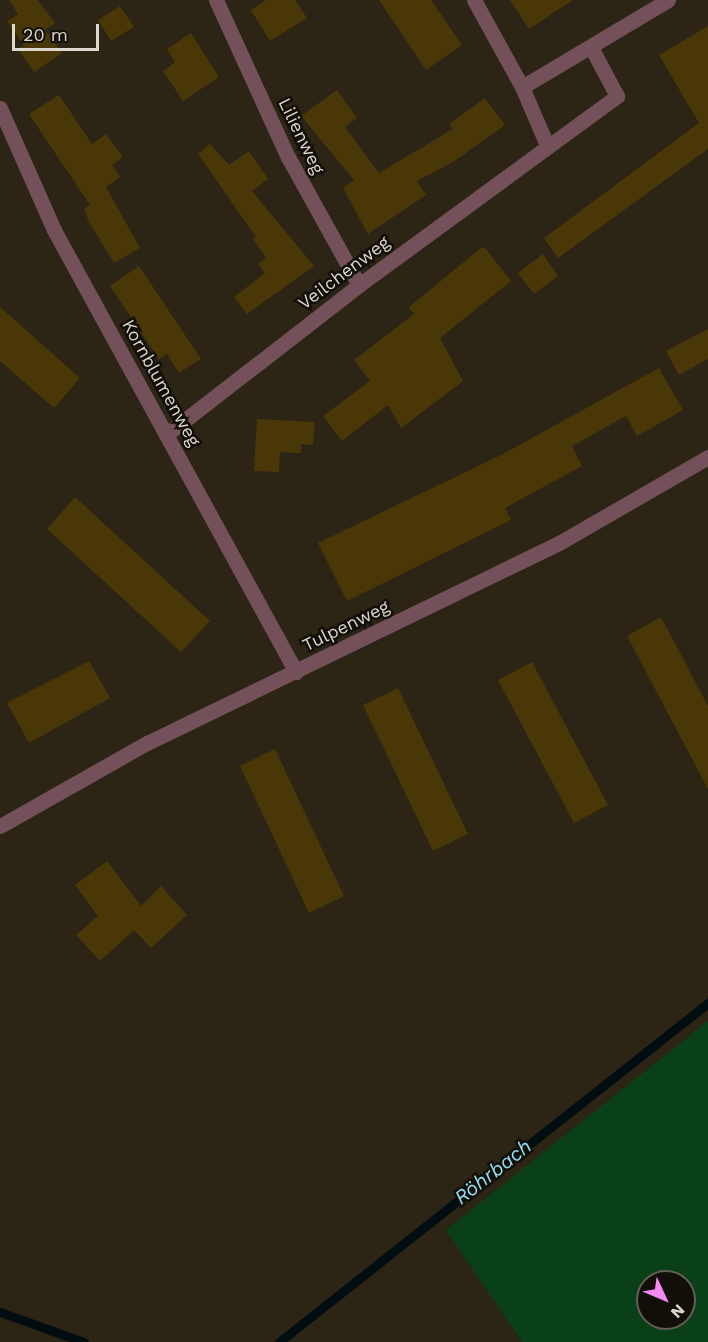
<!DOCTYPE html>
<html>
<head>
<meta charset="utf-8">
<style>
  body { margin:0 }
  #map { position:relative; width:708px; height:1342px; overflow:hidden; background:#2c2515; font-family:"Work Sans",sans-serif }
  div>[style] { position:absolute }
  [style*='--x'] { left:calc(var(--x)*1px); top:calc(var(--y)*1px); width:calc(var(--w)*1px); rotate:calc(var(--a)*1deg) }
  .green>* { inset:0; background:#094018 }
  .stream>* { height:9px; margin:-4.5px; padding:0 4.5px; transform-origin:4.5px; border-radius:4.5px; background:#020d11 }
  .building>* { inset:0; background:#493707 }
  .minor>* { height:15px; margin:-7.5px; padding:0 7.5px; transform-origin:7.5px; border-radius:7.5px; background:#74515a }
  span { translate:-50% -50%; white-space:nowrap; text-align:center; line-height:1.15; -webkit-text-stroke:5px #120e08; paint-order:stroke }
  .street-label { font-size:18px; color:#ddd8ce }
  .water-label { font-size:20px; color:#91e1f6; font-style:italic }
  .north { position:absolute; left:636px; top:1270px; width:60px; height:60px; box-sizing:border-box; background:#120e08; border:2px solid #635f57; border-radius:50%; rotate:134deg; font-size:16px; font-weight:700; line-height:24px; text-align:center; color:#ddd8ce }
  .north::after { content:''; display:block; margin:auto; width:21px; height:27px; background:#f28af2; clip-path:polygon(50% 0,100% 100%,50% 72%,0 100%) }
  .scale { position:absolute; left:12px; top:24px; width:87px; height:27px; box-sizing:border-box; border:3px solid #ddd8ce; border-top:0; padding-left:8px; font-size:18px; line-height:21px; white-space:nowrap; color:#ddd8ce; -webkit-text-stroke:4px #120e08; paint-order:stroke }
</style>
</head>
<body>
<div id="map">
  <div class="green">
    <i style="clip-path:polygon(evenodd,708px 1021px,708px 1342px,522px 1342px,446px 1230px,708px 1021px,648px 1282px,684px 1282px,684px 1318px,648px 1318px,648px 1282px)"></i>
  </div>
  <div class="stream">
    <i style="--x:0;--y:1312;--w:89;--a:19.7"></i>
    <i style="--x:279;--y:1342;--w:547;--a:-38.32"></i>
  </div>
  <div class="building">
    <i style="clip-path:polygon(9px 0,38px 0,55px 23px,45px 30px,62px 53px,34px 72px,18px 49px,24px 45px,7px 21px,18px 14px)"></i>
    <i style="clip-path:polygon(266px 0,295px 0,307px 18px,270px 41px,251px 10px)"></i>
    <i style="clip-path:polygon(379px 0,431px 0,462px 45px,426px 70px)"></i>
    <i style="clip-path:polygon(510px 0,573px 0,529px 29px)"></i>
    <i style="clip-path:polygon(120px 6px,134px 27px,111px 41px,98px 20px)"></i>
    <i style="clip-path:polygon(708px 26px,708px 149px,558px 258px,544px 238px,699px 123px,659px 55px)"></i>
    <i style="clip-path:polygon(191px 33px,219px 77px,183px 101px,163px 71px,175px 62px,167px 49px)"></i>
    <i style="clip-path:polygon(337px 90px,357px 118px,345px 127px,379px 173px,453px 129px,449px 124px,485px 98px,505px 125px,453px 162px,417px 181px,426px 195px,368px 234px,343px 188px,354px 180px,301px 116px)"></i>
    <i style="clip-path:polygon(59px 95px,92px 144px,106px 134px,123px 157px,112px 165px,120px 177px,106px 187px,140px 248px,114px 263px,89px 222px,84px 209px,90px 205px,29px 114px)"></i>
    <i style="clip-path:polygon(210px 144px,229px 165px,249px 151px,268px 179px,252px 191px,314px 266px,247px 314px,234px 297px,265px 273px,258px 264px,266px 258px,253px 239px,256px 237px,198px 154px)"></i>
    <i style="clip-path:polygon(481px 248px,485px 248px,511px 281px,440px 338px,463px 381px,401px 428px,388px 405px,342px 441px,323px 416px,370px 381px,354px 360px,414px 314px,409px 307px)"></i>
    <i style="clip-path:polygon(543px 254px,558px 276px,534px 294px,518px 273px)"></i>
    <i style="clip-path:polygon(139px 266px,201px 359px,179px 373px,167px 354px,159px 359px,110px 286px)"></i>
    <i style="clip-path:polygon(0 307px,80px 378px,54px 408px,0 361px)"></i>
    <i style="clip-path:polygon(708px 329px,708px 359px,679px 375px,666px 351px)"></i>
    <i style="clip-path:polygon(659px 368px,683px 410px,637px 436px,626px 416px,572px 446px,582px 466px,505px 508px,511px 520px,347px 601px,318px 543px,503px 454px)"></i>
    <i style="clip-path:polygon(257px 419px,315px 422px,313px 445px,301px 444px,301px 453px,280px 452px,279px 472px,254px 471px)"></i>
    <i style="clip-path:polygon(75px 497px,210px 621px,181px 652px,47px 529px)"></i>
    <i style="clip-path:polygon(661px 617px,708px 706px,708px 789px,627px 636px)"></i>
    <i style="clip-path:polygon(89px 661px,110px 698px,29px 743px,7px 703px)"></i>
    <i style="clip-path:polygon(532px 662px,608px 805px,574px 823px,498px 680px)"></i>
    <i style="clip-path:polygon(398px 688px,468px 834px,433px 851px,363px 705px)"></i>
    <i style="clip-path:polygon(275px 749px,344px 896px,309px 913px,240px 766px)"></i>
    <i style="clip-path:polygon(107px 861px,141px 906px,161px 886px,187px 915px,151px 948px,134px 930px,100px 961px,76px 935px,98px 916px,75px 885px)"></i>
  </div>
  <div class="minor">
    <i style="--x:216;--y:0;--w:173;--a:65.4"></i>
    <i style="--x:288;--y:157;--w:146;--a:61"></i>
    <i style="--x:474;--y:0;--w:99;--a:61.1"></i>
    <i style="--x:0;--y:108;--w:133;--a:66.1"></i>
    <i style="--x:54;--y:230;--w:504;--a:61.3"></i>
    <i style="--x:547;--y:145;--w:63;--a:-113.3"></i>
    <i style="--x:522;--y:87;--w:170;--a:-30.8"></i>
    <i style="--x:167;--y:434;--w:243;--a:-37.8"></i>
    <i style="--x:359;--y:285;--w:320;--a:-36.2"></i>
    <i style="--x:617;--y:96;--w:55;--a:-118"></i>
    <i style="--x:0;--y:826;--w:169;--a:-29.5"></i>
    <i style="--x:147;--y:743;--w:458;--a:-25.9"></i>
    <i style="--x:559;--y:543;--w:172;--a:-30"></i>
  </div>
  <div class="street-label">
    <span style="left:301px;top:136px;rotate:64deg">Lilienweg</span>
    <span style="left:344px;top:273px;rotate:-37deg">Veilchenweg</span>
    <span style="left:161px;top:383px;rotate:61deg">Kornblumenweg</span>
    <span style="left:346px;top:626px;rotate:-26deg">Tulpenweg</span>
  </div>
  <div class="water-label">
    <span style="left:493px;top:1172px;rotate:-38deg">Röhrbach</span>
  </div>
  <div class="north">N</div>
  <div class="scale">20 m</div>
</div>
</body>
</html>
